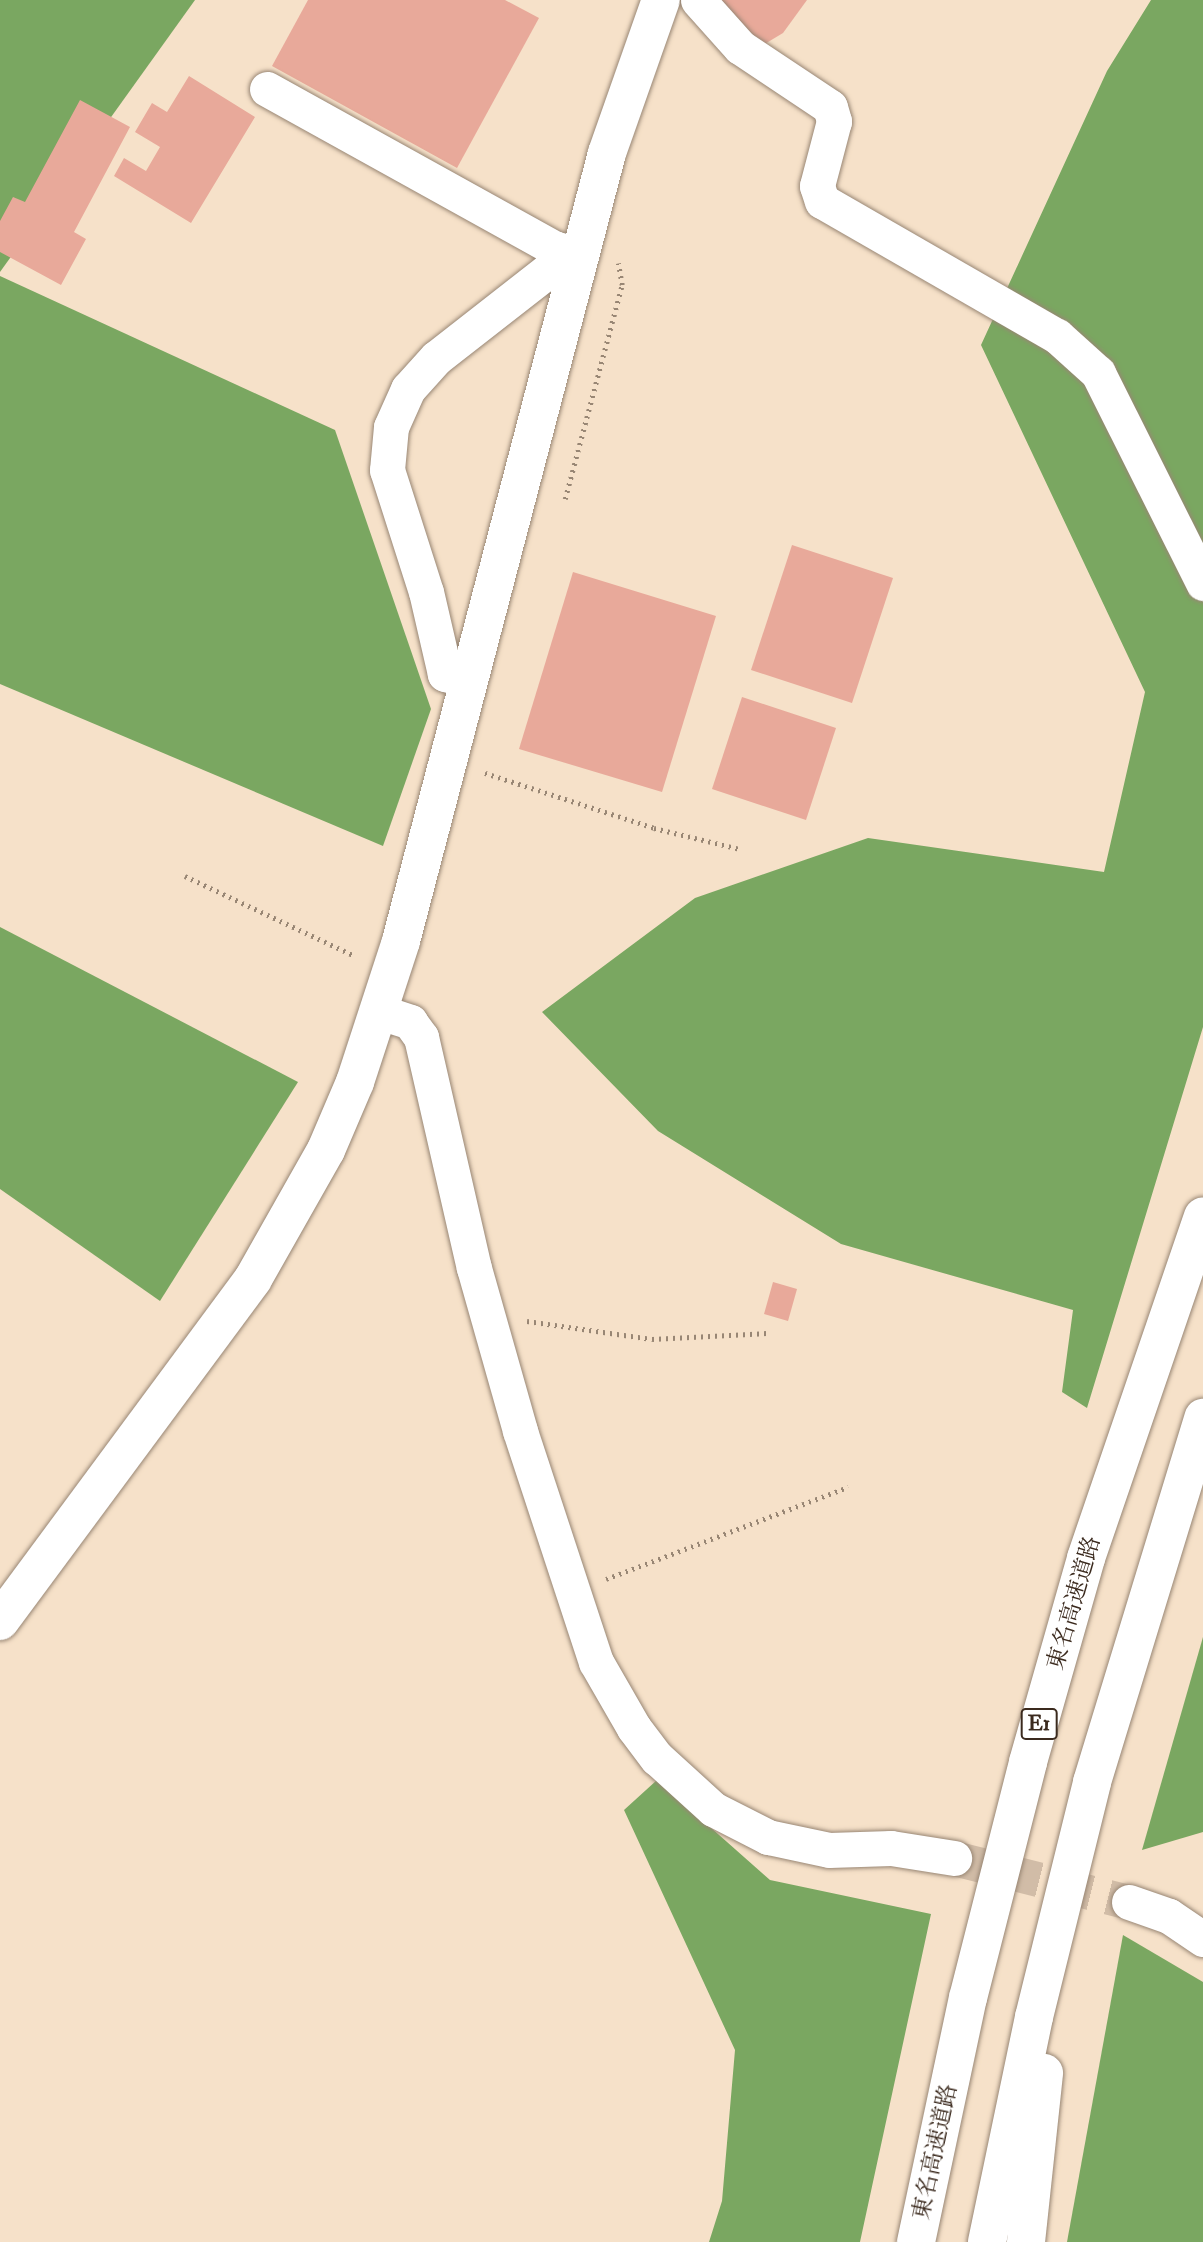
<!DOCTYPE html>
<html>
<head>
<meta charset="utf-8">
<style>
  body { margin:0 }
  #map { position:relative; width:1203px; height:2242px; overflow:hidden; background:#f6e1c9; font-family:"IM FELL Double Pica","Noto Serif JP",serif }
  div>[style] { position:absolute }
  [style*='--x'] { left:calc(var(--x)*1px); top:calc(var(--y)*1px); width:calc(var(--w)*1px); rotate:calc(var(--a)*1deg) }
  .forest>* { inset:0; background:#7aa761 }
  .building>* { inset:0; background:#e8a99a }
  .street-tunnel>* { height:35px; margin-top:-17.5px; transform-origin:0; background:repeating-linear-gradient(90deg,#d1bca7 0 35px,transparent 0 53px) }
  .path>* { height:4.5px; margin-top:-2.25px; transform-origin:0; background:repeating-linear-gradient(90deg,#988674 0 2px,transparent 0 7px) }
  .roads { filter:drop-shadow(0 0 2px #988674) drop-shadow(0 0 2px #988674) }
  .street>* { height:35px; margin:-17.5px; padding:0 17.5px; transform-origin:17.5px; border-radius:17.5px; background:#fff }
  .secondary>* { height:38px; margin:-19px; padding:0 19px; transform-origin:19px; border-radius:19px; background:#fff }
  .highway>* { height:38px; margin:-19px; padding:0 19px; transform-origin:19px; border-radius:19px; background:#fff }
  span { translate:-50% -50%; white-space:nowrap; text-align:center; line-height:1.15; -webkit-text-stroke:6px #fff; paint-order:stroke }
  .shield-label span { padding:2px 5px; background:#fff; border:2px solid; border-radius:5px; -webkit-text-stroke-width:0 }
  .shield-label { font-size:21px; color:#3b2a1e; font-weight:700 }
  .street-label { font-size:23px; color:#3b2a1e }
</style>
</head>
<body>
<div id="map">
  <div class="forest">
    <i style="clip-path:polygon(0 0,195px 0,0 272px)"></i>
    <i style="clip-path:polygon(1151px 0,1203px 0,1203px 1027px,1087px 1408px,1062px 1392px,1073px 1310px,841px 1244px,658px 1131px,542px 1012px,695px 898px,868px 838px,1104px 872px,1145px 692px,981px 345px,1107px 71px)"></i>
    <i style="clip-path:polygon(0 276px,335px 430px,431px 709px,383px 846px,0 684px)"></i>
    <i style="clip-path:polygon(0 927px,298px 1082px,160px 1301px,0 1189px)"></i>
    <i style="clip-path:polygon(1203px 1637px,1203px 1832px,1142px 1850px)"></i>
    <i style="clip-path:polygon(657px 1780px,770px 1880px,931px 1914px,860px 2242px,709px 2242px,722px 2201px,735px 2050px,624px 1810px)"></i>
    <i style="clip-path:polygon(1123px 1935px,1203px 1982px,1203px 2242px,1067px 2242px)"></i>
  </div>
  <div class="building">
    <i style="clip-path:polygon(308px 0,505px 0,539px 18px,457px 168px,272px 66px)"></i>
    <i style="clip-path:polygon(714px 0,807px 0,783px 33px,763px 45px)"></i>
    <i style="clip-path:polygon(189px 76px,255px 117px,191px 223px,114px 176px,124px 158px,146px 171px,160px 147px,135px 132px,152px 103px,167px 112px)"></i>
    <i style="clip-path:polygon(80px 100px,130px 127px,74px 232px,86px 239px,61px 285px,0 252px,0 221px,13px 197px,25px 202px)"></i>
    <i style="clip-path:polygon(792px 545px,893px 578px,852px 703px,751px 670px)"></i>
    <i style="clip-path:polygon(573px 572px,716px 616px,662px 792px,519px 749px)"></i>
    <i style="clip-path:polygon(742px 697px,836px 728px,806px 820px,712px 789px)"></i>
    <i style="clip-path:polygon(773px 1282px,797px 1289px,788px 1321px,764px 1314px)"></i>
  </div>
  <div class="street-tunnel">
    <i style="--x:954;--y:1858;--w:180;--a:14.1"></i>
  </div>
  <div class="path">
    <i style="--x:565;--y:499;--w:221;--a:-75.1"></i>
    <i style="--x:622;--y:285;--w:22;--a:-100"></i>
    <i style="--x:485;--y:773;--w:178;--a:18"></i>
    <i style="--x:654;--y:828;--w:89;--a:13.7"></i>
    <i style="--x:185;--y:876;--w:188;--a:25.2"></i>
    <i style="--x:527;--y:1321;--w:126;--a:8.2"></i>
    <i style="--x:652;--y:1339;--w:115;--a:-3"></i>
    <i style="--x:606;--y:1579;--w:259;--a:-20.8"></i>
  </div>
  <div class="roads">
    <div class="street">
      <i style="--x:698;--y:0;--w:63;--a:48.2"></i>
      <i style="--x:740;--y:47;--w:108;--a:33.7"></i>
      <i style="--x:830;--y:107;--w:15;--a:74"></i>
      <i style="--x:834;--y:121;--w:67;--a:104.7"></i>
      <i style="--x:817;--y:186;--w:16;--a:72"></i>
      <i style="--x:822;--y:201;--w:271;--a:29.9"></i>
      <i style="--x:1057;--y:336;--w:55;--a:42.1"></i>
      <i style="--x:1098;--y:373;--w:235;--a:63.4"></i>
      <i style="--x:267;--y:89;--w:330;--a:29"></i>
      <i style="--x:556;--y:249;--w:23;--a:13"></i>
      <i style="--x:469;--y:680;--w:25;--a:-166"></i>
      <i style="--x:445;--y:674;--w:84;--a:-103"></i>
      <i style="--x:426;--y:592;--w:128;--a:-107.7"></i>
      <i style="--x:387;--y:470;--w:43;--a:-84.7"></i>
      <i style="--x:391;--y:427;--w:42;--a:-65.9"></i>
      <i style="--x:408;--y:389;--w:42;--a:-47.9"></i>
      <i style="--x:436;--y:358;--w:146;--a:-38"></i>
      <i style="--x:551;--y:268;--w:20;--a:-75"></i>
      <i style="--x:380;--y:1012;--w:32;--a:18"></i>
      <i style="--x:410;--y:1022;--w:19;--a:54"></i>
      <i style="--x:421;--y:1037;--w:237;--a:77.1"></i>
      <i style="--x:474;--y:1268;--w:169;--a:74.2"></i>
      <i style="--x:520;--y:1431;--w:243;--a:71.8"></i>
      <i style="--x:596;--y:1662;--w:76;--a:60.1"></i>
      <i style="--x:634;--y:1728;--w:38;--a:53"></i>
      <i style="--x:657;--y:1758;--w:76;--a:42.3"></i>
      <i style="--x:713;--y:1809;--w:62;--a:27"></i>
      <i style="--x:768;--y:1837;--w:62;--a:12"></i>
      <i style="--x:829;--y:1850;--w:62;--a:-1.8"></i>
      <i style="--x:891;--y:1848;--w:64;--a:9"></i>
      <i style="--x:1129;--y:1902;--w:42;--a:19.3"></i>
      <i style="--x:1169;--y:1916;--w:41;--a:34.1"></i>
    </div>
    <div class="secondary">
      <i style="--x:0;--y:1621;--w:425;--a:-53.5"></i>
      <i style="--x:253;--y:1279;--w:148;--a:-60.5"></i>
      <i style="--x:326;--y:1150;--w:74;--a:-66.9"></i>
      <i style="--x:355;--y:1082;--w:148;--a:-71.9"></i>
      <i style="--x:401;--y:941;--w:814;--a:-75.35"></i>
      <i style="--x:607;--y:153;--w:162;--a:-70.6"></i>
    </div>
    <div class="highway">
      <i style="--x:916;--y:2242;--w:249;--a:-78"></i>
      <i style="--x:968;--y:1998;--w:244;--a:-75.7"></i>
      <i style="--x:1028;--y:1762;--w:212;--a:-74.1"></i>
      <i style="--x:1086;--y:1558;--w:361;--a:-71.1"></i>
      <i style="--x:987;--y:2242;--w:230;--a:-78.2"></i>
      <i style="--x:1034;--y:2017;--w:242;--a:-76.1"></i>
      <i style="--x:1092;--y:1782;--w:381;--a:-73"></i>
      <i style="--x:1026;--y:2242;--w:170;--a:-83.9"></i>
    </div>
  </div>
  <div class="shield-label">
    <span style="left:1039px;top:1724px">E1</span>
  </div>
  <div class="street-label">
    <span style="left:1074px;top:1603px;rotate:-74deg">東名高速道路</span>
    <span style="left:935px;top:2152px;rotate:-78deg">東名高速道路</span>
  </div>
</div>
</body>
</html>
